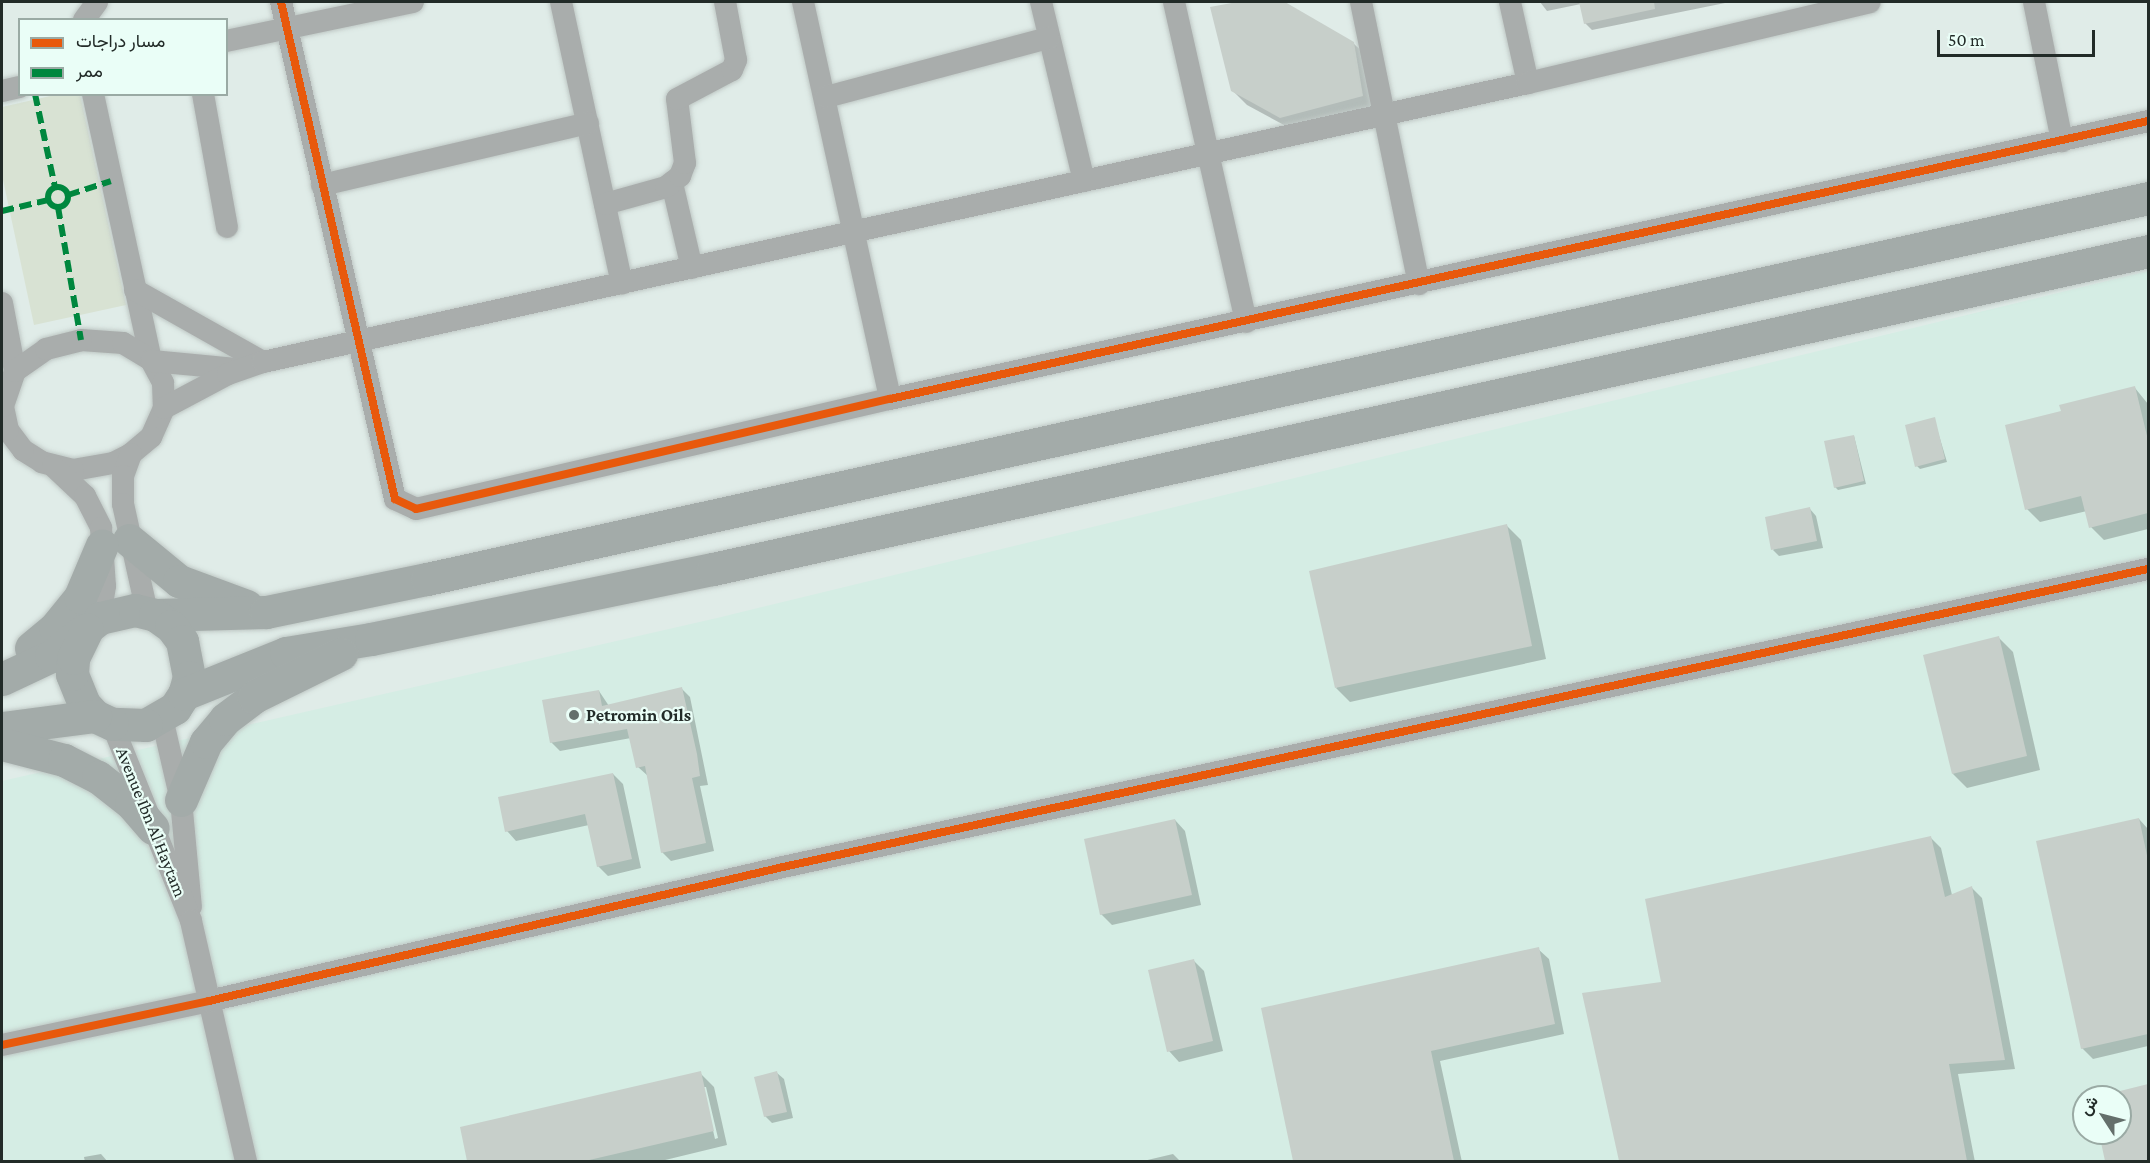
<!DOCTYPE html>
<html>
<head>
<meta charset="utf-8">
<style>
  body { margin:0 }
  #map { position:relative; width:2150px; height:1163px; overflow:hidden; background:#e0ece8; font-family:"Crimson Pro",Vazirmatn,serif }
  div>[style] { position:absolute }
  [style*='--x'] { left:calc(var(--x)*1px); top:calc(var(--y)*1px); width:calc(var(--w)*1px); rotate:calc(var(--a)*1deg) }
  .built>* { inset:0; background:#d5ede4 }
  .green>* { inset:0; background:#d8e2d3 }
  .shadow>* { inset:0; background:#0003 }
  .building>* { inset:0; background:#c7cfca }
  .roads { filter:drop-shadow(0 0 2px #bfc8c5) drop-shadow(0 0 2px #bfc8c5) }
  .minor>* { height:22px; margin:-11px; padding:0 11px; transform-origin:11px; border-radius:11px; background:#a9adac }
  .highway>* { height:33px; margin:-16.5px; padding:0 16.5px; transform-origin:16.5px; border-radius:16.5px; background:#a3aba9 }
  .quiet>* { height:6px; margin-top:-3px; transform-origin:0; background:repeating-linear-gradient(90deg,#00873e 0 12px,transparent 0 18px) }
  .quiet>.ring { margin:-3px; padding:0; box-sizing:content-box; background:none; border:6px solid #00873e; border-radius:50% }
  .cycleway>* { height:8px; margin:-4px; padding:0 4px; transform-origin:4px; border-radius:4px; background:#e8590c }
  .dots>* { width:16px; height:16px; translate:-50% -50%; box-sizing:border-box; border:3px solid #eafef7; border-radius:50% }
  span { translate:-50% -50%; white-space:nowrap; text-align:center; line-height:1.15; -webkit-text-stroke:4.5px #eafef7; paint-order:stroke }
  .poi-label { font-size:18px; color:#222b28; font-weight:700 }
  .left { translate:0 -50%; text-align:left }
  .street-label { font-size:18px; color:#222b28 }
  .frame { position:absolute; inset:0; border:3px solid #222b28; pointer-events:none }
  .legend { position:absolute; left:18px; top:18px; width:210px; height:78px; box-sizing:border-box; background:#eafef7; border:2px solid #9aaaa4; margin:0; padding:8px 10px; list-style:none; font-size:18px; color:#222b28 }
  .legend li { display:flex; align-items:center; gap:12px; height:30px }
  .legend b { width:30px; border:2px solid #9aaaa4 }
  .north { position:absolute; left:2072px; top:1085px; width:60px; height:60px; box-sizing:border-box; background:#eafef7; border:2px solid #9aaaa4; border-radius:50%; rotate:306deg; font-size:16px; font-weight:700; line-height:24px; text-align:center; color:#222b28 }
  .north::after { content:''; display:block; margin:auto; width:21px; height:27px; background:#646f6b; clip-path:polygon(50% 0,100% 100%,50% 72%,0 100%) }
  .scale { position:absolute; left:1937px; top:30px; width:158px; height:27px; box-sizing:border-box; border:3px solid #222b28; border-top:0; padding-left:8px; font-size:18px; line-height:21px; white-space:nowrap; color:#222b28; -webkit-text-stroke:4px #eafef7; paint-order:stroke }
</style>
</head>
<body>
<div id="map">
  <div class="built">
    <i style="clip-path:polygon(evenodd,2148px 271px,2148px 1161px,2px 1161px,2px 781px,717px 618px,2148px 271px,2084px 1097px,2120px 1097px,2120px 1133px,2084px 1133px,2084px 1097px)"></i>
  </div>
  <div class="green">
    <i style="clip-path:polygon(59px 94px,80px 95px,126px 305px,34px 325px,2px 175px,2px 107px)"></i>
  </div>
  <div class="shadow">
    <i style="clip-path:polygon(1244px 2px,1282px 2px,1353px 43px,1368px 57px,1376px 110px,1295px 131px,1247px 105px,1233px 91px,1212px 8px)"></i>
    <i style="clip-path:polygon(1540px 2px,1730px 2px,1592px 30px,1585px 23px,1581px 4px,1547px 11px)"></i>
    <i style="clip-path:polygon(2135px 388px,2148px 404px,2148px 529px,2104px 540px,2091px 527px,2087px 511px,2040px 522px,2027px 509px,2062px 412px)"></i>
    <i style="clip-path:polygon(1934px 419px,1947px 462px,1920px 469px,1917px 466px)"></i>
    <i style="clip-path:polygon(1854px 436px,1866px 484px,1838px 490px,1835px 487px)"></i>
    <i style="clip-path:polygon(1810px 509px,1816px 516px,1823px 548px,1779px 556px,1773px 550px)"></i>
    <i style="clip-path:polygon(1507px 526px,1521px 540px,1546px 659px,1350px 702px,1336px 688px)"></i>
    <i style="clip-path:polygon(1999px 638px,2013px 652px,2040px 770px,1967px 788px,1953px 774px)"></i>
    <i style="clip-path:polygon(681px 688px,690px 697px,708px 785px,700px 786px,714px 851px,671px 861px,662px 852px,648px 776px,638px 767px,631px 738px,560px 751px,551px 742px,599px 691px,609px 706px)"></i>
    <i style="clip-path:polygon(613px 774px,623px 784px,641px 868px,608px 876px,598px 866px,589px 825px,516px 841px,507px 831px)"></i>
    <i style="clip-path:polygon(2139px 819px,2148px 829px,2148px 1046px,2093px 1059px,2082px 1048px)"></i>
    <i style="clip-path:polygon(1175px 820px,1185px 831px,1201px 905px,1112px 925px,1101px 914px)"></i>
    <i style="clip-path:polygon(1930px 837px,1941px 848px,1952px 895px,1972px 888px,1982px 898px,2015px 1069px,1958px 1074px,1975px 1162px,1620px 1162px,1584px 994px,1662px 983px)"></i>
    <i style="clip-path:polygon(1538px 949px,1549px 959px,1564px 1034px,1440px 1061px,1462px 1162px,1295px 1162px,1263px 1009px)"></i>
    <i style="clip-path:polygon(1193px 960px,1204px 971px,1223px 1051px,1179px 1062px,1169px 1051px)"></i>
    <i style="clip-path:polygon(evenodd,700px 1073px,714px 1087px,727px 1145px,657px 1162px,469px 1162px,462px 1129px,700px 1073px,703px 1087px,706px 1087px,718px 1138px,715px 1139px,703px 1087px)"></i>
    <i style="clip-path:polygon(777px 1073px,784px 1079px,793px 1118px,772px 1123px,765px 1116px)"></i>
    <i style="clip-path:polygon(2148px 1086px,2148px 1162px,2107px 1162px,2100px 1133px,2120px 1133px,2120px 1097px,2099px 1097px)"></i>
    <i style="clip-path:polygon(101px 1154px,108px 1162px,85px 1162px,84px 1157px)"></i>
    <i style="clip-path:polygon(1173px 1154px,1181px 1162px,1139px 1162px)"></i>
  </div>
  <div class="building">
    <i style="clip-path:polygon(1237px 2px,1285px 2px,1354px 42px,1363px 96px,1280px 118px,1231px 91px,1210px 7px)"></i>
    <i style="clip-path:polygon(1579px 2px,1654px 2px,1655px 9px,1584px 24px)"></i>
    <i style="clip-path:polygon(2135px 386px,2148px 440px,2148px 513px,2089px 528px,2081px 496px,2025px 510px,2005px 425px,2061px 411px,2059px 405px)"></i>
    <i style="clip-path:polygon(1935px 417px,1945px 459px,1915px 467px,1905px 425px)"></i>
    <i style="clip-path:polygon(1854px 435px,1864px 481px,1834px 488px,1824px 441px)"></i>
    <i style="clip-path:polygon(1810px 507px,1817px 541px,1771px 550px,1765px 517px)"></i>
    <i style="clip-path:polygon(1507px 524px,1532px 646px,1335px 688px,1309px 571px)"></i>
    <i style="clip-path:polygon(1999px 636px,2027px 756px,1952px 774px,1923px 655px)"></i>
    <i style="clip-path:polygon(682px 687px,697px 754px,700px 776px,692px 778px,706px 843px,661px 853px,645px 766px,636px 768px,627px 729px,550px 743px,542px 700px,599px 690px,602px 706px)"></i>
    <i style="clip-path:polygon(613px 773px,632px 859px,597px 867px,585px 814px,505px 832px,498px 797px)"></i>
    <i style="clip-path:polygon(2139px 818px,2148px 860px,2148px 1034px,2081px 1049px,2036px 841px)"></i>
    <i style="clip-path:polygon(1175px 819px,1192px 895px,1100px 915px,1084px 839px)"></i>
    <i style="clip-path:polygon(1931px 836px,1945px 897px,1972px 886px,2005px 1060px,1949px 1064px,1967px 1161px,1619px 1161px,1582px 993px,1661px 982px,1645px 899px)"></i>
    <i style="clip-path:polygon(1539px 947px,1555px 1024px,1431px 1051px,1454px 1161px,1293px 1161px,1261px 1008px)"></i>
    <i style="clip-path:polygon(1194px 959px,1213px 1041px,1167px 1052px,1148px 970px)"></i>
    <i style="clip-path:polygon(701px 1071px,714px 1131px,585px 1161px,467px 1161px,460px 1127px)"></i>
    <i style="clip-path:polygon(777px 1071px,787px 1112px,764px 1117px,754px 1077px)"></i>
    <i style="clip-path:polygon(2148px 1084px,2148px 1161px,2105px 1161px,2099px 1133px,2120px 1133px,2120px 1091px)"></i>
  </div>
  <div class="roads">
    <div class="minor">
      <i style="--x:281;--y:2;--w:510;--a:77.08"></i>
      <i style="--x:395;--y:499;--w:23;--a:25"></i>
      <i style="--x:416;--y:509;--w:487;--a:-13.1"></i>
      <i style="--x:890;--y:399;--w:1288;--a:-12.46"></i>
      <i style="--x:561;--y:2;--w:288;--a:77.8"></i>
      <i style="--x:803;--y:2;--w:406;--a:77.6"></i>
      <i style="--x:1041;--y:2;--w:184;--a:76.5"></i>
      <i style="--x:1174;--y:2;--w:328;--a:77.3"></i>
      <i style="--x:1361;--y:2;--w:288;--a:78.4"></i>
      <i style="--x:1510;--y:2;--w:83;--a:77.5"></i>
      <i style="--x:2034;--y:2;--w:142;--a:78.6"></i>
      <i style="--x:84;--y:20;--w:22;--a:-54"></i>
      <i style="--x:226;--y:41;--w:191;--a:-11.8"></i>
      <i style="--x:2;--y:91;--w:18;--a:-13"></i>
      <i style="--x:93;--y:94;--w:272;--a:77.7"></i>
      <i style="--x:203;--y:94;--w:135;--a:79.8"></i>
      <i style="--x:826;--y:97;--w:230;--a:-14.9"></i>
      <i style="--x:672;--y:183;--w:87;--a:76.8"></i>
      <i style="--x:322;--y:185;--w:273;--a:-13.1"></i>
      <i style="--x:605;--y:204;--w:63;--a:-15.6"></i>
      <i style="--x:666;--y:187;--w:18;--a:-38"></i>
      <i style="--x:680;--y:176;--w:14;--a:-69"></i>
      <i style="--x:685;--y:163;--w:64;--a:-97.1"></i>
      <i style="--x:677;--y:99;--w:62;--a:-27.8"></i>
      <i style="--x:732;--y:70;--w:11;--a:-68"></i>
      <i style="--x:736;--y:60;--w:59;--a:-100.7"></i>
      <i style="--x:135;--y:290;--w:147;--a:29.4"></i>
      <i style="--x:2;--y:303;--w:69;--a:79.2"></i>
      <i style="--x:81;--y:340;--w:42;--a:4.1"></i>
      <i style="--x:123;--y:343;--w:33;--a:31"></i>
      <i style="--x:151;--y:360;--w:26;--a:62"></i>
      <i style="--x:163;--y:383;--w:25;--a:88"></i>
      <i style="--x:164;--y:408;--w:32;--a:114"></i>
      <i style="--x:151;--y:437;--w:26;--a:140"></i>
      <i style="--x:131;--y:454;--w:20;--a:153"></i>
      <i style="--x:113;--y:463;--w:41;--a:170.1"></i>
      <i style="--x:73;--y:470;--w:32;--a:-166"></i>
      <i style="--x:42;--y:462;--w:22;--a:-148"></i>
      <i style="--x:23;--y:450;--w:25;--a:-127"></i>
      <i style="--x:8;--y:430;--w:25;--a:-102"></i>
      <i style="--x:3;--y:406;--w:37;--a:-71"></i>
      <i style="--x:15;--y:371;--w:38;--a:-35"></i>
      <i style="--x:46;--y:349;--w:36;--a:-14"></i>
      <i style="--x:152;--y:361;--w:84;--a:5.4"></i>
      <i style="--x:164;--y:408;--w:72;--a:-28"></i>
      <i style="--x:228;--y:374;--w:37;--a:-19"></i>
      <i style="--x:263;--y:362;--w:1295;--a:-12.44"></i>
      <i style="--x:1528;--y:83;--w:351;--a:-13.3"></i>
      <i style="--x:131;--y:454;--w:23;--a:110"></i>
      <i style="--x:123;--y:476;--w:28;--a:90"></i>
      <i style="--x:123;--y:504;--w:111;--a:77.5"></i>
      <i style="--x:53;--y:466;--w:44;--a:43.2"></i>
      <i style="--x:85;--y:496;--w:36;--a:63"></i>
      <i style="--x:101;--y:528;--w:58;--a:86.1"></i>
      <i style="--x:105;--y:586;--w:32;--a:99"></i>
      <i style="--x:162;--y:718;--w:84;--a:77"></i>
      <i style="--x:181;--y:800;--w:107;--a:84.7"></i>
      <i style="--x:112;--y:724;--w:212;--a:68.1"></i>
      <i style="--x:191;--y:921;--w:247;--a:77.1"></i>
      <i style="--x:2;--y:1045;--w:212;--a:-12"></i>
      <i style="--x:209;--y:1001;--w:589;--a:-13.14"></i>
      <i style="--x:783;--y:867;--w:1397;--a:-12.32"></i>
    </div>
    <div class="highway">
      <i style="--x:129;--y:540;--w:65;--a:39.4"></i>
      <i style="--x:179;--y:581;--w:72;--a:20.2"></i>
      <i style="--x:155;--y:615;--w:111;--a:-1.5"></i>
      <i style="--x:266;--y:612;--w:164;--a:-11.6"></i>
      <i style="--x:427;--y:579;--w:1763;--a:-12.48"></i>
      <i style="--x:31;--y:648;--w:31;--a:-40"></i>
      <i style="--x:55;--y:628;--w:40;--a:-51"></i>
      <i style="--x:80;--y:597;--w:56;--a:-67.1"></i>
      <i style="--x:2;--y:679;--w:54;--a:-25.1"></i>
      <i style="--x:51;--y:656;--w:62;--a:-37.8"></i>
      <i style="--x:100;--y:618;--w:36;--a:-13"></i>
      <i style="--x:135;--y:610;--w:21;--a:14"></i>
      <i style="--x:155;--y:615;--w:19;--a:35"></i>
      <i style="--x:171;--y:626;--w:19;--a:54"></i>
      <i style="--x:182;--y:641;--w:37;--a:79"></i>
      <i style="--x:189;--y:677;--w:18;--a:106"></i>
      <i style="--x:184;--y:694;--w:17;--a:123"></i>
      <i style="--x:175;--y:708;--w:34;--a:150"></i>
      <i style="--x:146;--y:725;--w:34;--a:-178"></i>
      <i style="--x:112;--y:724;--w:19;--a:-155"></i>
      <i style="--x:95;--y:716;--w:16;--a:-133"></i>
      <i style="--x:84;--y:704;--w:32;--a:-112"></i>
      <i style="--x:72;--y:674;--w:16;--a:-86"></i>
      <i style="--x:73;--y:658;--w:32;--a:-64"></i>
      <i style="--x:184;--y:694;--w:110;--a:-21.9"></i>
      <i style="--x:286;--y:653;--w:86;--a:-9.4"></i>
      <i style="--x:371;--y:639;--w:349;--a:-11.6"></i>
      <i style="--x:713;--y:569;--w:1470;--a:-12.49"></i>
      <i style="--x:2;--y:728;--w:94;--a:-7.4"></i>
      <i style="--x:2;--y:744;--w:64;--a:14.5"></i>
      <i style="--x:64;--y:760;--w:38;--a:27"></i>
      <i style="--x:98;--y:777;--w:42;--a:38.2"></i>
      <i style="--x:131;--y:803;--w:33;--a:49"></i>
      <i style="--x:181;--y:800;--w:63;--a:-66.7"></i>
      <i style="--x:206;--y:742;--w:30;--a:-50"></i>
      <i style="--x:225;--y:719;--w:36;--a:-37"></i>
      <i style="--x:254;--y:697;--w:97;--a:-26.3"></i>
    </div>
  </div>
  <div class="quiet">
    <i style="--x:35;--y:94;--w:95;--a:77.9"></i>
    <i class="ring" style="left:48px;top:187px;width:14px;height:14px"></i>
    <i style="--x:68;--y:195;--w:45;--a:-18"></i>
    <i style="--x:58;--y:207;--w:135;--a:80.2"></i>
    <i style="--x:2;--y:211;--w:47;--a:-13.4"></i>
  </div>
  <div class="cycleway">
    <i style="--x:281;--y:2;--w:510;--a:77.08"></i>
    <i style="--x:395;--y:499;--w:23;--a:25"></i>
    <i style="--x:416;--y:509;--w:487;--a:-13.1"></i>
    <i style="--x:890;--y:399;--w:1288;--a:-12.46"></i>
    <i style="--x:2;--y:1045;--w:212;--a:-12"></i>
    <i style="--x:209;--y:1001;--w:589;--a:-13.14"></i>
    <i style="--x:783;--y:867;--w:1397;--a:-12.32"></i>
  </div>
  <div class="dots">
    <i style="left:574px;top:715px;background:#646f6b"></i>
  </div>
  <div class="poi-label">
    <span class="left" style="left:586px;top:715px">Petromin Oils</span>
  </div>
  <div class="street-label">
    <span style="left:151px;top:822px;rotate:68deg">Avenue Ibn Al Haytam</span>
  </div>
  <div class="frame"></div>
  <ul class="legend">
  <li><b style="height:8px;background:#e8590c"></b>مسار دراجات</li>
  <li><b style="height:8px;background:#00873e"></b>ممر</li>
  </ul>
  <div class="north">ش</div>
  <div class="scale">50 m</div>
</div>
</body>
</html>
